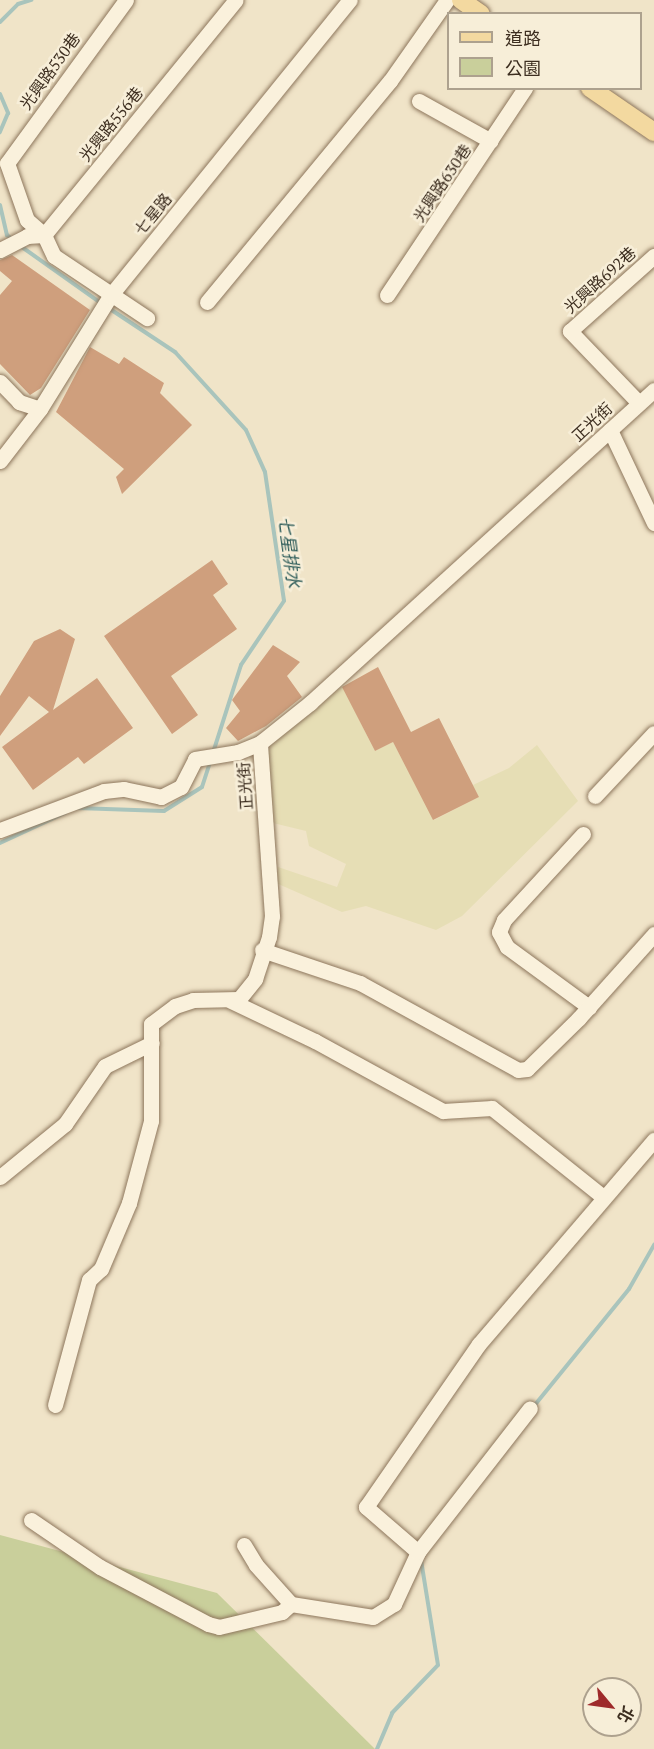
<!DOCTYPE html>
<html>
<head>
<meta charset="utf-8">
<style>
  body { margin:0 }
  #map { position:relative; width:654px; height:1749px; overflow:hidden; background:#f0e4c8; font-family:"PT Serif","Noto Sans TC",serif }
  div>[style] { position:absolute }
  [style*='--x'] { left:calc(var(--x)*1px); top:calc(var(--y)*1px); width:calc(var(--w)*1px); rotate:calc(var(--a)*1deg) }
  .farmland>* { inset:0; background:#e6deb5 }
  .green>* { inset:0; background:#c9cf9b }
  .stream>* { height:4px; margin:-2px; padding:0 2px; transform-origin:2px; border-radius:2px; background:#a9c4bc }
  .building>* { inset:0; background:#cf9f7d }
  .roads { filter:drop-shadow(0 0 2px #8d765c) drop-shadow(0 0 2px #8d765c) }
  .minor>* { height:15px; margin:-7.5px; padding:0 7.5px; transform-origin:7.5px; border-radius:7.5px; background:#faf1dc }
  .major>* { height:18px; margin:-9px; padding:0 9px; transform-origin:9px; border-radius:9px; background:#f3d9a0 }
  span { translate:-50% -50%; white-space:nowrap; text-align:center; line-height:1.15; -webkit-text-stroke:5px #f7eed8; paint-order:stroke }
  .street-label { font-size:16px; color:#3d2e20 }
  .water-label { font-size:18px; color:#2f5d5a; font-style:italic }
  .legend { position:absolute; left:447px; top:12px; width:195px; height:78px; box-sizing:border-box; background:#f7eed8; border:2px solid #ada18e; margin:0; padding:8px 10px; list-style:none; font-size:18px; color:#3d2e20 }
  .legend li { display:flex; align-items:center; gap:12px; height:30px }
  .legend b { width:30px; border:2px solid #ada18e }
  .north { position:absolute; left:582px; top:1677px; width:60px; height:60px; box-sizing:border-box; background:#f7eed8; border:2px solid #ada18e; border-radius:50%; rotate:119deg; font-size:16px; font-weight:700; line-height:24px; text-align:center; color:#3d2e20 }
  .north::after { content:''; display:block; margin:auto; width:21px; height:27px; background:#9e2a2b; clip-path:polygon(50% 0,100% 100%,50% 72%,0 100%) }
</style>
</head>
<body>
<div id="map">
  <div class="farmland">
    <i style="clip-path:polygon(342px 686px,375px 751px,393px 742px,434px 820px,479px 797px,473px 785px,509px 768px,537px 745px,578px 801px,462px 916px,436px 930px,366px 906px,342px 912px,276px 883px,278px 867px,337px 887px,346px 864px,309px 846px,306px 831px,273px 823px,265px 754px,273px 741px)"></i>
  </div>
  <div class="green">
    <i style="clip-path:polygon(0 1535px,217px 1593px,375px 1749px,0 1749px)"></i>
  </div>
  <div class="stream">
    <i style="--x:0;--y:22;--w:25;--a:-45"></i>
    <i style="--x:18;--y:4;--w:14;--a:-17"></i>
    <i style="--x:0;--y:94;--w:21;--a:67"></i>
    <i style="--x:8;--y:113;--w:21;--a:113"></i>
    <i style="--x:0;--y:205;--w:31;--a:77"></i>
    <i style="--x:7;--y:235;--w:8;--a:40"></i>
    <i style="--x:19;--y:245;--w:100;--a:35.3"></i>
    <i style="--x:107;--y:307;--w:82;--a:33.5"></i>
    <i style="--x:175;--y:352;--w:105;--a:47.7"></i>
    <i style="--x:246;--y:430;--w:46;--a:65.7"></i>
    <i style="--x:265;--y:472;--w:130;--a:81.6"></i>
    <i style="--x:284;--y:601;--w:77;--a:123.9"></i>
    <i style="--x:241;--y:665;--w:92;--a:107.7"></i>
    <i style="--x:77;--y:808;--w:87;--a:2"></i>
    <i style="--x:164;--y:811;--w:45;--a:-32.3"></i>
    <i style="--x:202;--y:787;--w:28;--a:-72"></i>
    <i style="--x:0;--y:843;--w:72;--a:-24.8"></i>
    <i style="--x:534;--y:1406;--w:151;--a:-50.9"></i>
    <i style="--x:629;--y:1289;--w:51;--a:-60.4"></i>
    <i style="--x:377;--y:1749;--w:39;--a:-67"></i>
    <i style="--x:392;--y:1713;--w:66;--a:-46.2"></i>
    <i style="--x:438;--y:1665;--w:106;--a:-99.2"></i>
  </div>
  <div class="building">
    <i style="clip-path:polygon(12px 255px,90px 310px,41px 388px,30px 395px,0 364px,0 295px,12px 281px,0 271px,0 260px)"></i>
    <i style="clip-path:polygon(90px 347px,119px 364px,124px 357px,164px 383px,160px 393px,192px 425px,122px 494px,116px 477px,124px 469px,56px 412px)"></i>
    <i style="clip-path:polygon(212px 560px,228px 584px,213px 595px,237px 629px,171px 676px,198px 715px,172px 734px,104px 636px)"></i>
    <i style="clip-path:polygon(60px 629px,75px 639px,53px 710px,97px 678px,133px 728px,84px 764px,78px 757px,33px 790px,2px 747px,49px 712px,29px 696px,0 736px,0 696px,34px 641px)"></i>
    <i style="clip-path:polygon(273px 645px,300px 662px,287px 676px,302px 697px,266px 726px,238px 741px,226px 728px,240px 711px,232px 700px)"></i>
    <i style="clip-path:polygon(378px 667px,411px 732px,439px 718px,479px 797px,433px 820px,393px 742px,375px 751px,342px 687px)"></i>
  </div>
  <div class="roads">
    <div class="minor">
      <i style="--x:126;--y:0;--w:202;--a:126.1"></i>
      <i style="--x:7;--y:163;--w:60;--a:70.7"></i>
      <i style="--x:27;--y:220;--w:23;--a:41"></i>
      <i style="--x:44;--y:235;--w:23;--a:65"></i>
      <i style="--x:54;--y:256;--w:112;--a:33.7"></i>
      <i style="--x:419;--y:101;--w:82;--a:29.1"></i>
      <i style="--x:0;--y:250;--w:30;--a:-27"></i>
      <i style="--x:27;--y:236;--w:17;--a:-3"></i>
      <i style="--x:44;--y:235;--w:303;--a:-50.8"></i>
      <i style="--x:387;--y:295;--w:249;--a:-56.3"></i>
      <i style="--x:207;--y:302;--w:287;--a:-50.4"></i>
      <i style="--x:390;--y:81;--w:99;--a:-54.9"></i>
      <i style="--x:0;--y:382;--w:28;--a:46"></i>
      <i style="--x:19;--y:402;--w:22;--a:18"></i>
      <i style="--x:639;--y:403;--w:100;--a:-133.8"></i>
      <i style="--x:570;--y:331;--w:113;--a:-41.8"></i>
      <i style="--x:610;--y:430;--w:103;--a:64.7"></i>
      <i style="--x:0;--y:461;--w:66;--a:-52.4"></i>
      <i style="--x:40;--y:409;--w:133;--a:-58.2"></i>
      <i style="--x:110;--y:296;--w:381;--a:-51"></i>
      <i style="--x:595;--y:796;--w:86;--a:-46.9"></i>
      <i style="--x:0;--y:830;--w:111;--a:-20.6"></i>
      <i style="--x:104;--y:791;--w:20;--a:-6"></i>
      <i style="--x:124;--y:789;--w:38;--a:12"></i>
      <i style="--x:161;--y:797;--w:22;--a:-27"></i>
      <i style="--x:181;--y:787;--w:31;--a:-63"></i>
      <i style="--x:195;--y:759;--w:44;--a:-9.2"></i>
      <i style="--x:238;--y:752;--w:24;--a:-22"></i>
      <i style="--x:260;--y:743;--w:64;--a:-38.7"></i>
      <i style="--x:310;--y:703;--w:465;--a:-42.3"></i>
      <i style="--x:583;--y:834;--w:117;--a:132.6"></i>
      <i style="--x:504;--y:920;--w:13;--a:113"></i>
      <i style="--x:499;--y:932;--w:17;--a:62"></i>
      <i style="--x:507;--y:947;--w:102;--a:36.2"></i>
      <i style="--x:262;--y:950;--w:103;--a:18.6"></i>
      <i style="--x:360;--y:983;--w:180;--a:28.8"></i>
      <i style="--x:518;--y:1070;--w:9;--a:-6"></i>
      <i style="--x:527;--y:1069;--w:73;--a:-44.4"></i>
      <i style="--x:579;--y:1018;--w:113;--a:-48.2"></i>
      <i style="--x:231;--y:1001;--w:93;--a:25.5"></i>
      <i style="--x:315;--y:1041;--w:146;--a:28.7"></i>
      <i style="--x:443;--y:1111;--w:49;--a:-3.5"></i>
      <i style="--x:492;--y:1108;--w:142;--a:38.7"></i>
      <i style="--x:0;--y:1177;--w:84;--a:-39.2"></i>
      <i style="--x:65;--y:1124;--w:70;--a:-55.4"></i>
      <i style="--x:105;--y:1066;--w:52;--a:-26.1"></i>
      <i style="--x:55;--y:1405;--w:130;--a:-74.8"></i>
      <i style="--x:89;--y:1280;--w:16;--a:-43"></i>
      <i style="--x:101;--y:1269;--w:72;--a:-67"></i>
      <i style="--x:129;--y:1203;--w:85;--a:-75"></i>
      <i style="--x:151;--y:1121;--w:97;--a:-90"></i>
      <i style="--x:151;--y:1024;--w:30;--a:-37"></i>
      <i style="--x:175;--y:1006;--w:19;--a:-18"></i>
      <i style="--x:193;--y:1000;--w:46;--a:-1.2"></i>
      <i style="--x:239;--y:999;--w:26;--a:-51"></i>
      <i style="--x:255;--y:979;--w:44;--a:-71.6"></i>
      <i style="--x:269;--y:937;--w:21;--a:-82"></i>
      <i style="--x:272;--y:916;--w:173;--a:-94"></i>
      <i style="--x:31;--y:1520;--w:83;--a:34.3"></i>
      <i style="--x:100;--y:1567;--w:122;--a:27.8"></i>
      <i style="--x:208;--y:1624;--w:11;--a:15"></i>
      <i style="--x:219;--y:1627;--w:65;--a:-13.4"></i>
      <i style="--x:282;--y:1612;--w:12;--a:-42"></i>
      <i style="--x:244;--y:1545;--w:23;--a:59"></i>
      <i style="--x:256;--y:1565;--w:52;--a:48.1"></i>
      <i style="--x:291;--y:1604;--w:83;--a:9"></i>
      <i style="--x:373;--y:1617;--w:25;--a:-32"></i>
      <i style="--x:394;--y:1604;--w:57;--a:-65.2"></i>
      <i style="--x:418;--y:1552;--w:182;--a:-52.1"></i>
      <i style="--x:418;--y:1552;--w:69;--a:-139.1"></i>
      <i style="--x:366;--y:1507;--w:198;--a:-55.3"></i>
      <i style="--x:479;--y:1344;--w:269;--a:-49.4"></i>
    </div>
    <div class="major">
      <i style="--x:461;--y:0;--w:24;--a:35"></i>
      <i style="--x:590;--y:88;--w:78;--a:34.5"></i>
    </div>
  </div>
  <div class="street-label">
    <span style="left:50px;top:71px;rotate:-54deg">光興路530巷</span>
    <span style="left:111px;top:124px;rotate:-51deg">光興路556巷</span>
    <span style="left:442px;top:183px;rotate:-56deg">光興路630巷</span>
    <span style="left:153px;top:214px;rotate:-51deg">七星路</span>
    <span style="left:600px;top:280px;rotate:-42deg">光興路692巷</span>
    <span style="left:592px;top:422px;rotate:-43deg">正光街</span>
    <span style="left:245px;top:786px;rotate:-94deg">正光街</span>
  </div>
  <div class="water-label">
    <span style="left:290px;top:552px;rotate:82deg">七星排水</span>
  </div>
  <ul class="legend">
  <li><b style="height:8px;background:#f3d9a0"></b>道路</li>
  <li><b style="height:16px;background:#c9cf9b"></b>公園</li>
  </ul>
  <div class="north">北</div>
</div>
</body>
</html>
